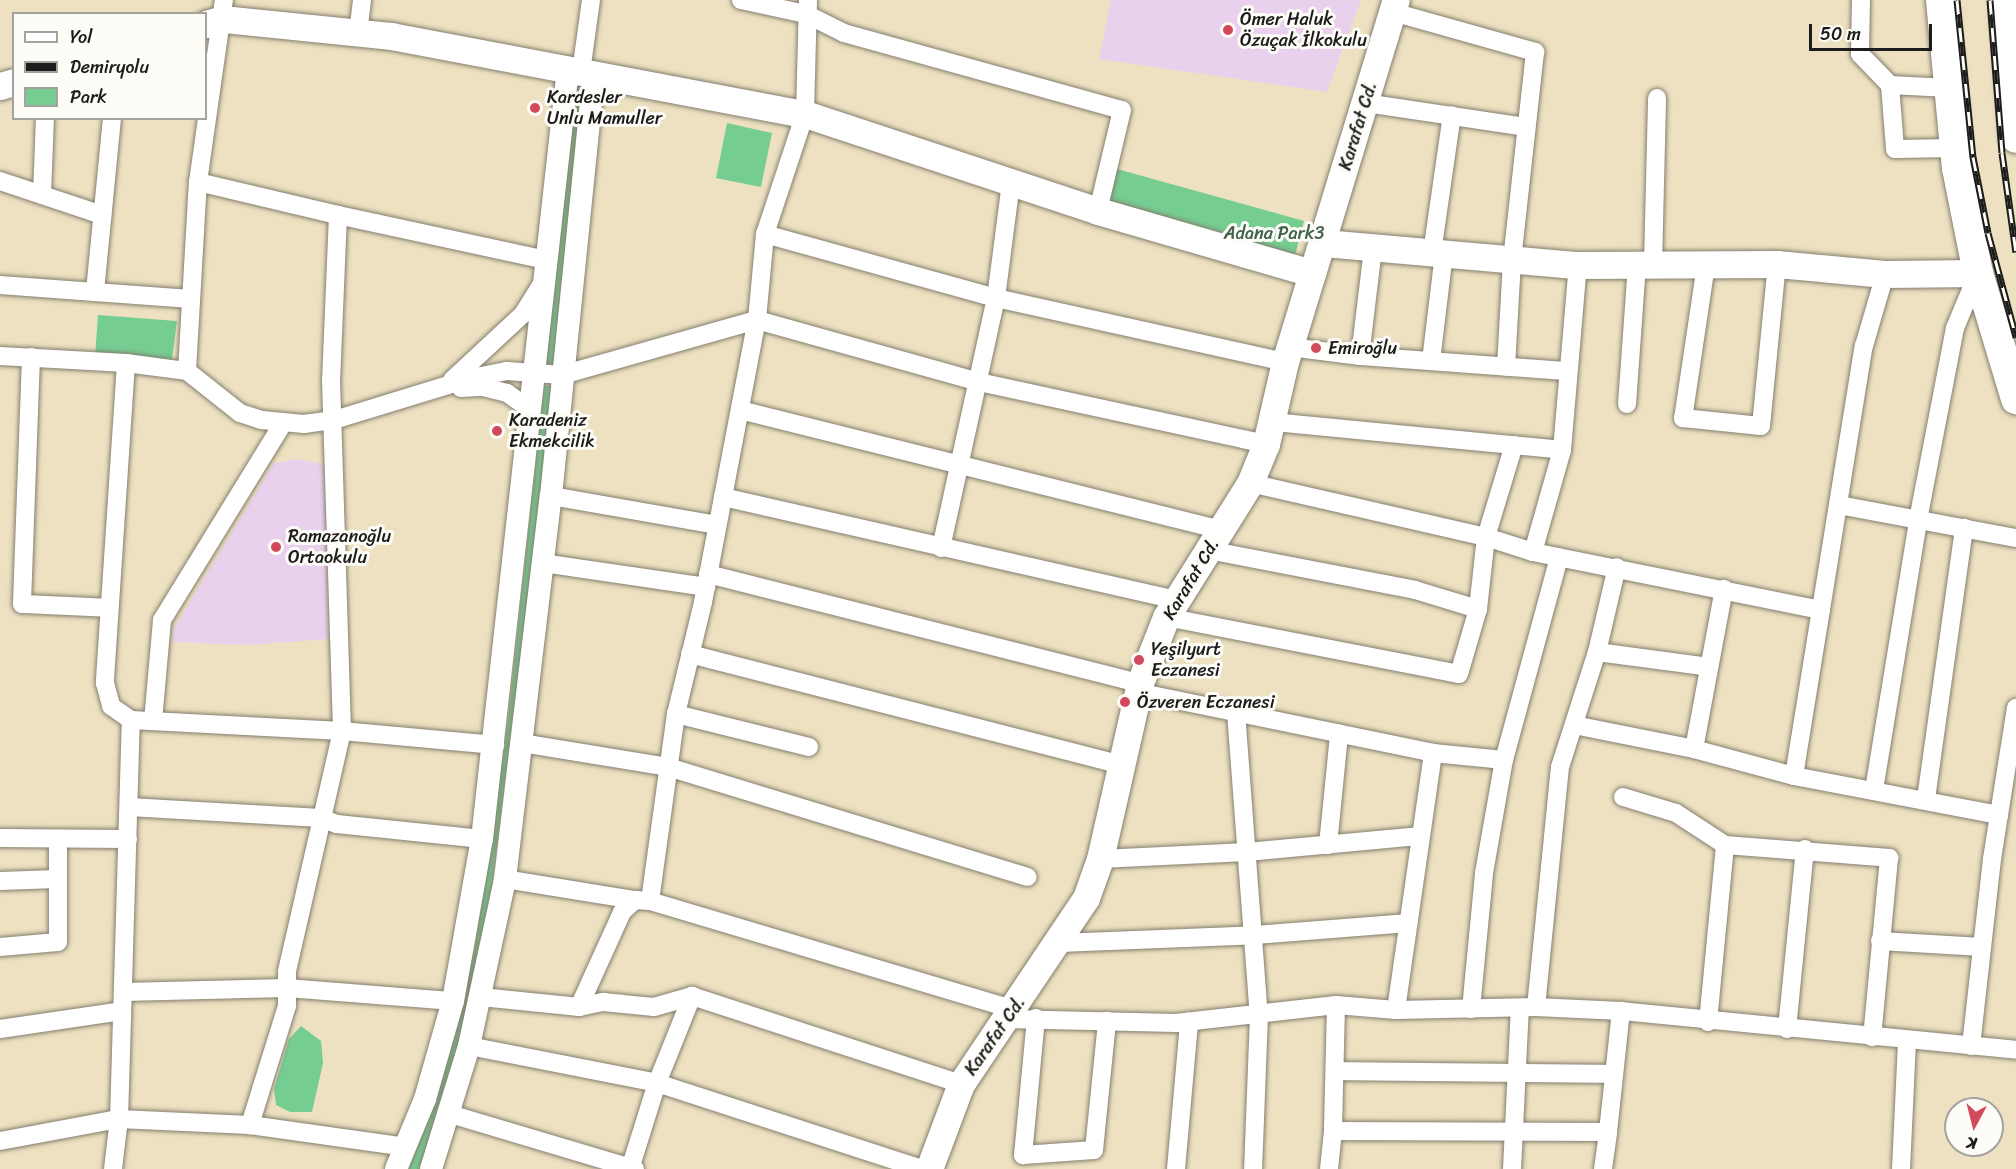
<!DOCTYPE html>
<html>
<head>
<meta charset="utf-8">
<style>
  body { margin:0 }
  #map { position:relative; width:2016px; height:1169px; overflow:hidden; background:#ede1c1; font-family:Sriracha,sans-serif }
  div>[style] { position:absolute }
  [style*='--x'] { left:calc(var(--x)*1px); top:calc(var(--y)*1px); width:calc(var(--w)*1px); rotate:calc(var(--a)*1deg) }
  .built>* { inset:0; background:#e9d1ed }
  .green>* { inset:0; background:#76cd92 }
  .roads { filter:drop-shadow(0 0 2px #847e6e) drop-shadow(0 0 2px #847e6e) }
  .minor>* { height:18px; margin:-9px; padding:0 9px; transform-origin:9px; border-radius:9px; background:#fff }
  .tertiary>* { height:22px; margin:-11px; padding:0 11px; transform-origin:11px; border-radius:11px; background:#fff }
  .secondary>* { height:27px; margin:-13.5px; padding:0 13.5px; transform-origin:13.5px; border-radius:13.5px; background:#fff }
  .primary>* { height:30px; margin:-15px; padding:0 15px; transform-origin:15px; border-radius:15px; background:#fff }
  .rail>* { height:7px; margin-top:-3.5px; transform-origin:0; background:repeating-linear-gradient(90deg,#fdfcf7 0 14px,#1c1c1c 0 28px); box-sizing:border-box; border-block:2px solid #1c1c1c }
  .dots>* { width:16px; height:16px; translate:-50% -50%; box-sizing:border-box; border:3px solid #fdfcf7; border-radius:50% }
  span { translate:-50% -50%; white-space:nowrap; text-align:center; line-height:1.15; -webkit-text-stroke:6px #fdfcf7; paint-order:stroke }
  .poi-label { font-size:18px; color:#1c1c1c }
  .left { translate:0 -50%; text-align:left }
  .street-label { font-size:18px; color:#1c1c1c }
  .park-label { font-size:18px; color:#40634b }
  .legend { position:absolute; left:12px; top:12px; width:195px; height:108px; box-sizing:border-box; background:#fdfcf7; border:2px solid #a3a29f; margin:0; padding:8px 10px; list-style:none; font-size:18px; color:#1c1c1c }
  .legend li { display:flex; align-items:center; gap:12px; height:30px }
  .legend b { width:30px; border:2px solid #a3a29f }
  .north { position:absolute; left:1944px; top:1097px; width:60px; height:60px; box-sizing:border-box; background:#fdfcf7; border:2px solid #a3a29f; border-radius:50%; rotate:187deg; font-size:16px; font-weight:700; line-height:24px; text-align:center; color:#1c1c1c }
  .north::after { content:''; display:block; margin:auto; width:21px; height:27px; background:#d1495b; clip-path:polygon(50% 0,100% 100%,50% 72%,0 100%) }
  .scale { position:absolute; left:1809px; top:24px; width:123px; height:27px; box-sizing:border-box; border:3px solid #1c1c1c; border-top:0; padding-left:8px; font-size:18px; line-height:21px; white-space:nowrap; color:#1c1c1c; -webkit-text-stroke:4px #fdfcf7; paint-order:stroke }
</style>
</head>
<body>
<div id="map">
  <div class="built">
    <i style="clip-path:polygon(1111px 0,1361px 0,1327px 92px,1099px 59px)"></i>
    <i style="clip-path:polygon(298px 459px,331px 466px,328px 639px,248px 645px,173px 642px,174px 628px,274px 463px)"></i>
  </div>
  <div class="green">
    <i style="clip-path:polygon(573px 84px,584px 85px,555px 364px,546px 363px)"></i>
    <i style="clip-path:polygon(727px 123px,772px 133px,761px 187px,716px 178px)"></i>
    <i style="clip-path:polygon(1117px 169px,1304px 221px,1294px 259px,1109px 204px)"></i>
    <i style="clip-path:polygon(98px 315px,177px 321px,171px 366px,95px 357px)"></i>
    <i style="clip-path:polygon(544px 386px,554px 386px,484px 949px,440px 1114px,419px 1169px,409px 1169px,454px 1038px,475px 947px,508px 721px)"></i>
    <i style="clip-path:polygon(301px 1026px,321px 1041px,323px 1063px,312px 1112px,290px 1112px,276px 1105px,274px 1089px,289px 1039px)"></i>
  </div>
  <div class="roads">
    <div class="minor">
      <i style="--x:741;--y:0;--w:66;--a:12.2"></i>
      <i style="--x:806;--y:14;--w:42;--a:26.6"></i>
      <i style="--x:844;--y:33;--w:288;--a:15.5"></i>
      <i style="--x:1122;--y:110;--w:104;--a:103.4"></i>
      <i style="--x:1861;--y:0;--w:54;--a:91.1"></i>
      <i style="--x:1860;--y:54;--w:43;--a:45.9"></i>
      <i style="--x:1890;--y:85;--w:64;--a:85.5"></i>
      <i style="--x:1895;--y:149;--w:60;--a:-1"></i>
      <i style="--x:1393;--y:12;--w:148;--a:15.7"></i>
      <i style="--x:1535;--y:52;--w:209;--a:96.3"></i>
      <i style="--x:1512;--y:260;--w:107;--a:93.2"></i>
      <i style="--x:358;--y:33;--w:33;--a:-83"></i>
      <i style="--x:581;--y:72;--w:73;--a:-82.1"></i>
      <i style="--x:1890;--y:85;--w:59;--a:2.9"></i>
      <i style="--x:1365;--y:103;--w:163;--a:8.5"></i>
      <i style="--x:112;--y:118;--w:175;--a:95.6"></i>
      <i style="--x:95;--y:292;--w:96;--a:4.2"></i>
      <i style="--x:0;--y:181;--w:108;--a:18.4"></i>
      <i style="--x:198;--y:182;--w:144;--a:13.3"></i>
      <i style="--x:338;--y:215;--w:165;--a:92.4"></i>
      <i style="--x:331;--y:380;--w:351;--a:88.2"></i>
      <i style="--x:342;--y:731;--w:247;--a:102.9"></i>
      <i style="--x:287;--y:972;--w:34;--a:90"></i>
      <i style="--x:287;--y:1006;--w:125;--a:107.3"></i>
      <i style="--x:42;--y:195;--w:77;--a:-87.8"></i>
      <i style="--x:338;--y:215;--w:214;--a:12.2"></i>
      <i style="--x:765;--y:234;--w:240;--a:15.5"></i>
      <i style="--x:996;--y:298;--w:296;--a:12.5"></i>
      <i style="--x:1432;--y:253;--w:139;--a:-81.8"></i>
      <i style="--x:1653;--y:265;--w:167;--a:-88.6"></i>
      <i style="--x:1706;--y:265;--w:155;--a:98.5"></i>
      <i style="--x:1683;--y:418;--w:78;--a:5.9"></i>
      <i style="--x:1761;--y:426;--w:163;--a:-84.4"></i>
      <i style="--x:0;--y:285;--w:95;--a:4.2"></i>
      <i style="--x:1290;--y:347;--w:71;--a:7.3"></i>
      <i style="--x:1360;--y:356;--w:207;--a:4.2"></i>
      <i style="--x:0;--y:356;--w:126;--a:3.2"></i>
      <i style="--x:126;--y:363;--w:62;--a:7.5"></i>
      <i style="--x:187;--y:371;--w:68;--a:38.4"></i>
      <i style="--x:240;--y:413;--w:23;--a:18"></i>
      <i style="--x:262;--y:420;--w:42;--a:5.4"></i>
      <i style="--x:304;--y:424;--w:30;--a:-8"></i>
      <i style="--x:334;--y:420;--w:143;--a:-17"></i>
      <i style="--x:471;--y:378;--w:37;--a:-11"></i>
      <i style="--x:507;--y:371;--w:55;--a:4.2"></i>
      <i style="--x:562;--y:375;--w:203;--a:-15.8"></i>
      <i style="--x:757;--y:320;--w:230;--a:15.6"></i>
      <i style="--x:979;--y:382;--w:294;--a:12.2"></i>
      <i style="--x:1360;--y:356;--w:109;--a:-83.1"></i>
      <i style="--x:31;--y:357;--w:247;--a:92.1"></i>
      <i style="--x:22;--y:604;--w:87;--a:2.6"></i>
      <i style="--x:1431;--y:361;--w:108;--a:-83.1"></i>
      <i style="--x:126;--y:363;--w:321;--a:93.8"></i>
      <i style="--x:105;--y:683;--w:24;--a:75"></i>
      <i style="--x:111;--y:706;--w:24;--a:35"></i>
      <i style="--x:131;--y:720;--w:211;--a:3"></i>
      <i style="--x:342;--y:731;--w:154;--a:5.2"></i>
      <i style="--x:187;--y:371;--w:189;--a:-86.7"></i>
      <i style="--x:198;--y:182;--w:184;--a:-81.9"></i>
      <i style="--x:452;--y:380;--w:97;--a:-42.9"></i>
      <i style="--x:523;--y:314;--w:38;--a:-58"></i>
      <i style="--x:461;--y:388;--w:22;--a:-3"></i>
      <i style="--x:483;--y:387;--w:25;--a:14"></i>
      <i style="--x:507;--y:393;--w:21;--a:35"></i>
      <i style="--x:524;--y:405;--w:13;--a:58"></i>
      <i style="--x:1627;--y:404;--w:140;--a:-85.9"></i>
      <i style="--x:740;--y:410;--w:496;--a:14"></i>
      <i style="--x:1273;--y:422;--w:290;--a:5.5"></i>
      <i style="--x:1250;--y:483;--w:242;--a:12.9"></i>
      <i style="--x:1486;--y:537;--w:49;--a:17.7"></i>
      <i style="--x:1533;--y:552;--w:294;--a:11.4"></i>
      <i style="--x:551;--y:496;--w:169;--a:9.9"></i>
      <i style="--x:723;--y:497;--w:466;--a:12.8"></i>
      <i style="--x:1839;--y:505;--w:180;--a:10.6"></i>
      <i style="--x:941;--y:548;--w:256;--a:-77.6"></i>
      <i style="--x:996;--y:298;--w:116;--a:-82.6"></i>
      <i style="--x:1208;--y:550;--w:211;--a:10.9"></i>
      <i style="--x:1415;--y:590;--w:66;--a:16.8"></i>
      <i style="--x:1533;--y:552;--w:106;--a:-74.1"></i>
      <i style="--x:1562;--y:450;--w:186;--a:-85.1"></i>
      <i style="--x:542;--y:563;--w:166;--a:8.3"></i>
      <i style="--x:708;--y:574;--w:446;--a:14.2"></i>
      <i style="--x:1166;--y:617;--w:298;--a:11"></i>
      <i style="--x:1459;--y:674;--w:68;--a:-73.7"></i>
      <i style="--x:1478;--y:609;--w:72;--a:-83.7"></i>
      <i style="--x:1486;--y:537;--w:96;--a:-73.1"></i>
      <i style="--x:1597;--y:652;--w:113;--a:7.6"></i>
      <i style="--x:690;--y:654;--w:445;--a:14.4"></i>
      <i style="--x:1137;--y:692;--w:302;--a:11.6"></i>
      <i style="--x:1433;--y:753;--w:71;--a:5.6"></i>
      <i style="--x:1236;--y:712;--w:304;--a:85.7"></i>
      <i style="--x:1259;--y:1015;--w:154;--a:92.2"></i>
      <i style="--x:676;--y:714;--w:137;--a:13.9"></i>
      <i style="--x:153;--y:721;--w:101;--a:-84.9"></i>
      <i style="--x:162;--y:620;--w:231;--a:-58.4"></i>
      <i style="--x:1574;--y:725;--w:122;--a:11.3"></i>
      <i style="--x:1694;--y:749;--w:104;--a:15.1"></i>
      <i style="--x:1794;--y:776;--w:209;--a:10.8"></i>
      <i style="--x:522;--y:743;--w:148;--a:9.3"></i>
      <i style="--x:668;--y:767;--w:376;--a:17"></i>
      <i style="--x:1694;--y:749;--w:163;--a:-79.4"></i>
      <i style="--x:1794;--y:776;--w:436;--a:-80.8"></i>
      <i style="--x:1864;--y:346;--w:75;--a:-73.7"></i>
      <i style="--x:1874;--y:790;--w:274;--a:-80.7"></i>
      <i style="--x:1918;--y:520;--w:196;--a:-79.1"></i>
      <i style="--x:1955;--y:328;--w:60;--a:-67.3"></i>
      <i style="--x:1623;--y:797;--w:55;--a:16.8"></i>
      <i style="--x:1676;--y:813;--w:59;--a:33.1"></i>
      <i style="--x:1725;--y:845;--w:165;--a:4.5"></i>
      <i style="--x:1889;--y:858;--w:180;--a:95.4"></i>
      <i style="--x:1926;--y:799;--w:274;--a:-82"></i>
      <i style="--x:129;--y:807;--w:192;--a:3.3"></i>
      <i style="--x:321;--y:818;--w:17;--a:21"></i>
      <i style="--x:337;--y:824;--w:146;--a:5.9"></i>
      <i style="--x:0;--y:838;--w:128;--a:0.4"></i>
      <i style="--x:1328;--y:845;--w:112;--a:-84.3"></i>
      <i style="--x:1100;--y:859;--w:147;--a:-2.7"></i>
      <i style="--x:1247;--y:852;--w:172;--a:-5.3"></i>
      <i style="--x:505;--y:879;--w:132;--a:9.2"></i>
      <i style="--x:0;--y:881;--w:57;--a:-2"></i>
      <i style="--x:650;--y:901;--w:189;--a:-82.1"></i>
      <i style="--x:676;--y:714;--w:115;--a:-76.4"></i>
      <i style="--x:703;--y:602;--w:287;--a:-79.2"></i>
      <i style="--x:757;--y:320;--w:86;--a:-84.7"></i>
      <i style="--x:765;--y:234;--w:126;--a:-71.6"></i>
      <i style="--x:805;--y:114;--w:114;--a:-88.5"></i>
      <i style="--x:1880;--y:941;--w:102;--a:3.4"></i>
      <i style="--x:1059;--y:943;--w:196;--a:-2.3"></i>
      <i style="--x:1255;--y:935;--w:154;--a:-4.5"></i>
      <i style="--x:0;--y:947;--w:58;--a:-4.9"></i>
      <i style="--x:58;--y:942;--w:103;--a:-90"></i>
      <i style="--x:123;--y:992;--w:164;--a:-1.4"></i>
      <i style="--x:287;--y:988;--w:167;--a:4.5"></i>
      <i style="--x:481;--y:997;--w:99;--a:5.8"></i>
      <i style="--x:579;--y:1007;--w:25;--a:-12"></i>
      <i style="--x:603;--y:1002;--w:51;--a:5.6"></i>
      <i style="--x:654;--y:1007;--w:40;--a:-16"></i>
      <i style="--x:692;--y:996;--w:283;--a:18.1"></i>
      <i style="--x:1336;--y:1005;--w:126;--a:91.4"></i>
      <i style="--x:1333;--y:1131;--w:275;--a:0.2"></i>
      <i style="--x:1608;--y:1132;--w:122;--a:-83.9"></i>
      <i style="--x:579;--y:1007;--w:104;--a:-65.6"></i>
      <i style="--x:622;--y:912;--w:18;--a:-43"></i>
      <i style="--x:635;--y:900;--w:15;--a:4"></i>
      <i style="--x:650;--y:901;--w:379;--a:16.6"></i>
      <i style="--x:1536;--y:1007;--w:241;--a:-84.3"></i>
      <i style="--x:1560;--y:767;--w:121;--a:-72.2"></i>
      <i style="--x:1597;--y:652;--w:87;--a:-76.8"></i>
      <i style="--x:1471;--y:1009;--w:137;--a:-84.5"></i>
      <i style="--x:1484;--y:873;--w:115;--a:-80"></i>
      <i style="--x:1504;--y:760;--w:210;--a:-74.8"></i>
      <i style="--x:1396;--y:1010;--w:260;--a:-81.8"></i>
      <i style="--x:1036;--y:1018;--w:138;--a:95.4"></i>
      <i style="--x:1023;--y:1155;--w:71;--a:-4"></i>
      <i style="--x:1094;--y:1150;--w:130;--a:-84.2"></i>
      <i style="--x:1005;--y:1019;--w:171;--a:1.3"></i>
      <i style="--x:1176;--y:1023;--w:161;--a:-6.4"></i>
      <i style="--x:1336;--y:1005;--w:60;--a:4.8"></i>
      <i style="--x:1396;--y:1010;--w:140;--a:-1.2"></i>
      <i style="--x:1536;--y:1007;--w:85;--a:2.7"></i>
      <i style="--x:1621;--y:1011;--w:397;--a:5.6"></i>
      <i style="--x:1708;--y:1022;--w:178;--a:-84.5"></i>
      <i style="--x:0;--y:1029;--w:123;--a:-8.4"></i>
      <i style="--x:1787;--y:1029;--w:181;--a:-84.3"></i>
      <i style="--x:469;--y:1046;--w:192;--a:11.1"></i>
      <i style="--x:657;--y:1083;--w:278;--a:18"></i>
      <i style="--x:1971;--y:1046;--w:188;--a:-83.6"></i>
      <i style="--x:1992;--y:859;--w:153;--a:-81"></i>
      <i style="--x:1335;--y:1071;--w:278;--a:0.6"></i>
      <i style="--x:450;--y:1114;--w:193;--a:16.6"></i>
      <i style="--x:0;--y:1141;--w:121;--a:-10.5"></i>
      <i style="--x:119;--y:1119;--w:131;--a:2.6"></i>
      <i style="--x:250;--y:1125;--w:158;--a:8"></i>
      <i style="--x:113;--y:1169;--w:50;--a:-83.2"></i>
      <i style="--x:119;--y:1119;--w:399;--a:-88.3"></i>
      <i style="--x:630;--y:1169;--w:90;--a:-72.6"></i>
      <i style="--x:657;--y:1083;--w:94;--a:-68.1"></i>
      <i style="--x:1176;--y:1169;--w:148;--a:-84.9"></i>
      <i style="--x:1329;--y:1169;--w:38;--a:-84"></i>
      <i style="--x:1512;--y:1169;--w:161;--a:-87.2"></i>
      <i style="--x:1603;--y:1169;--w:37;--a:-82"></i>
      <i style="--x:1901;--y:1169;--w:129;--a:-87.3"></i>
    </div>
    <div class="tertiary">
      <i style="--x:396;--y:1169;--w:76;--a:-67.5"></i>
      <i style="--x:425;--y:1099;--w:102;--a:-74.1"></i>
      <i style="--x:453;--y:1001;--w:165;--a:-79.9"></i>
      <i style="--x:482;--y:839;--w:775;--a:-83.63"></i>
      <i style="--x:431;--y:1169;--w:129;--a:-72.8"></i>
      <i style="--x:469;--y:1046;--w:171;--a:-77.8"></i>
      <i style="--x:505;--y:879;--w:386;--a:-83.2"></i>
      <i style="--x:551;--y:496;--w:423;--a:-84.2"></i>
    </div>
    <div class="secondary">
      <i style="--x:206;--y:24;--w:18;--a:-16"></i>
      <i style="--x:223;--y:19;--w:169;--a:5.8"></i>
      <i style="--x:391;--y:36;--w:421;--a:10.7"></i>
      <i style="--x:805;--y:114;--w:309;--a:18.3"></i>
      <i style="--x:1098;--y:211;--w:223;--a:16.2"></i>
      <i style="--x:0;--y:86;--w:15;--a:-16"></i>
      <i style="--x:1324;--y:243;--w:255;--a:5"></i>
      <i style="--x:1578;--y:265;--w:199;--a:-0.3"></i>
      <i style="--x:1777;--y:264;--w:108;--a:5.3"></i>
      <i style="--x:1885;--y:274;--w:93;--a:-0.6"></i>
      <i style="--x:929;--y:1169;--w:91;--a:-69.4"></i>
      <i style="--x:961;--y:1084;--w:224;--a:-56.1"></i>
      <i style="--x:1086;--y:898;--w:41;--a:-70.3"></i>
      <i style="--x:1100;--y:859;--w:180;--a:-77.2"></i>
      <i style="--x:1140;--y:683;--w:71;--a:-68.5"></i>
      <i style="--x:1166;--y:617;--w:158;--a:-57.9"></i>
      <i style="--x:1250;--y:483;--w:42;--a:-67.7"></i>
      <i style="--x:1266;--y:444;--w:84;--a:-77"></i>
      <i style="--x:1285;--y:362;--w:379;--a:-73"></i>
    </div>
    <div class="primary">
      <i style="--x:1941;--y:0;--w:169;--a:84.6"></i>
      <i style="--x:1957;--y:168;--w:107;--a:78.7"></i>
      <i style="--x:1978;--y:273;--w:132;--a:73.2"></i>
      <i style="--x:2006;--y:0;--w:138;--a:85.9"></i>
    </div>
  </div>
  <div class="rail">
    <i style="--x:1957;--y:0;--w:158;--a:84.2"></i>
    <i style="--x:1973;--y:157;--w:77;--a:78.8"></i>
    <i style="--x:1988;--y:233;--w:108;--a:74.9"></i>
    <i style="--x:1990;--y:0;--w:153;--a:85.5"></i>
    <i style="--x:2002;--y:153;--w:100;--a:82"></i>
  </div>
  <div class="dots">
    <i style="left:1228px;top:30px;background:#d1495b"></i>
    <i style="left:535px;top:108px;background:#d1495b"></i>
    <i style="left:1316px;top:348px;background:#d1495b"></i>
    <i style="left:497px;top:431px;background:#d1495b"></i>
    <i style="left:276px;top:547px;background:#d1495b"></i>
    <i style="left:1139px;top:660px;background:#d1495b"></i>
    <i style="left:1125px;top:702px;background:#d1495b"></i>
  </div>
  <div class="poi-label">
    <span class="left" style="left:1240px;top:30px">Ömer Haluk<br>Özuçak İlkokulu</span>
    <span class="left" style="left:547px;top:108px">Kardesler<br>Unlu Mamuller</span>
    <span class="left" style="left:1328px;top:348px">Emiroğlu</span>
    <span class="left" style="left:509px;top:431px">Karadeniz<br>Ekmekcilik</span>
    <span class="left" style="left:288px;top:547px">Ramazanoğlu<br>Ortaokulu</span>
    <span class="left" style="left:1151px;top:660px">Yeşilyurt<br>Eczanesi</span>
    <span class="left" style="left:1137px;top:702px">Özveren Eczanesi</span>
  </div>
  <div class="street-label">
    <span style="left:1358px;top:126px;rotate:-73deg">Karafat Cd.</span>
    <span style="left:1191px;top:579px;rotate:-59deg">Karafat Cd.</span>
    <span style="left:995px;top:1036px;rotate:-55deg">Karafat Cd.</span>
  </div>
  <div class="park-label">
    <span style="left:1274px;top:233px">Adana Park3</span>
  </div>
  <ul class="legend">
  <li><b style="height:8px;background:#fff"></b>Yol</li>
  <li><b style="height:8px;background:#1c1c1c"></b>Demiryolu</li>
  <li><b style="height:16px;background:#76cd92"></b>Park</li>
  </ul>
  <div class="north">K</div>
  <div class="scale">50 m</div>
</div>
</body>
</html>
